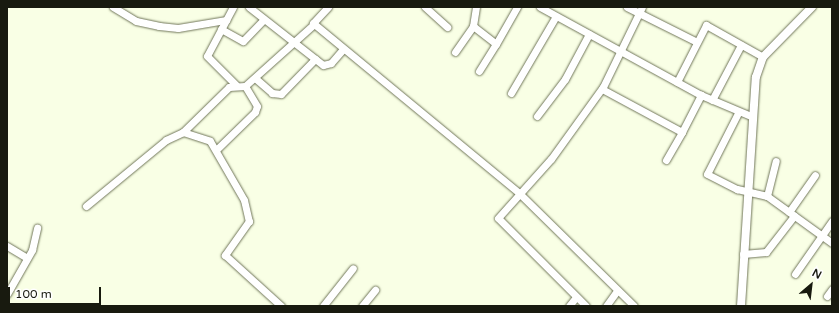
<!DOCTYPE html>
<html>
<head>
<meta charset="utf-8">
<style>
  body { margin:0 }
  #map { position:relative; width:839px; height:313px; overflow:hidden; background:#f9ffe5; font-family:"Varela Round",sans-serif }
  div>[style] { position:absolute }
  [style*='--x'] { left:calc(var(--x)*1px); top:calc(var(--y)*1px); width:calc(var(--w)*1px); rotate:calc(var(--a)*1deg) }
  .roads { filter:drop-shadow(0 0 1px #71775a) drop-shadow(0 0 1px #71775a) }
  .minor>* { height:7px; margin:-3.5px; padding:0 3.5px; transform-origin:3.5px; border-radius:3.5px; background:#fff }
  .tertiary>* { height:8px; margin:-4px; padding:0 4px; transform-origin:4px; border-radius:4px; background:#fff }
  span { translate:-50% -50%; white-space:nowrap; text-align:center; line-height:1.15; -webkit-text-stroke:3.5px #fff; paint-order:stroke }
  .frame { position:absolute; inset:0; border:8px solid #181a0f; pointer-events:none }
  .north { position:absolute; left:791px; top:265px; width:40px; height:40px; -webkit-text-stroke:3px #fff; paint-order:stroke; rotate:28deg; font-size:11px; font-weight:700; line-height:16px; text-align:center; color:#181a0f }
  .north::after { content:''; display:block; margin:auto; width:14px; height:18px; background:#181a0f; clip-path:polygon(50% 0,100% 100%,50% 72%,0 100%) }
  .scale { position:absolute; left:8px; top:287px; width:93px; height:18px; box-sizing:border-box; border:2px solid #181a0f; border-top:0; padding-left:5px; font-size:12px; line-height:14px; white-space:nowrap; color:#181a0f; -webkit-text-stroke:3px #fff; paint-order:stroke }
</style>
</head>
<body>
<div id="map">
  <div class="roads">
    <div class="minor">
      <i style="--x:113;--y:7;--w:27;--a:31"></i>
      <i style="--x:136;--y:21;--w:24;--a:12"></i>
      <i style="--x:159;--y:26;--w:19;--a:6"></i>
      <i style="--x:178;--y:28;--w:49;--a:-9.5"></i>
      <i style="--x:233;--y:7;--w:55;--a:118"></i>
      <i style="--x:207;--y:56;--w:41;--a:45"></i>
      <i style="--x:249;--y:7;--w:94;--a:38.1"></i>
      <i style="--x:323;--y:65;--w:8;--a:-14"></i>
      <i style="--x:331;--y:63;--w:18;--a:-49"></i>
      <i style="--x:328;--y:7;--w:22;--a:133"></i>
      <i style="--x:313;--y:23;--w:267;--a:39.5"></i>
      <i style="--x:519;--y:193;--w:161;--a:44.5"></i>
      <i style="--x:425;--y:7;--w:30;--a:42"></i>
      <i style="--x:476;--y:7;--w:19;--a:99"></i>
      <i style="--x:473;--y:26;--w:29;--a:38"></i>
      <i style="--x:496;--y:44;--w:43;--a:-60.4"></i>
      <i style="--x:540;--y:7;--w:183;--a:28.7"></i>
      <i style="--x:701;--y:95;--w:56;--a:22.9"></i>
      <i style="--x:627;--y:7;--w:78;--a:26.6"></i>
      <i style="--x:642;--y:7;--w:91;--a:116"></i>
      <i style="--x:602;--y:89;--w:91;--a:28.3"></i>
      <i style="--x:682;--y:132;--w:42;--a:-62.8"></i>
      <i style="--x:221;--y:29;--w:25;--a:29"></i>
      <i style="--x:243;--y:41;--w:30;--a:-46"></i>
      <i style="--x:455;--y:52;--w:32;--a:-55"></i>
      <i style="--x:479;--y:71;--w:32;--a:-58"></i>
      <i style="--x:255;--y:78;--w:23;--a:41"></i>
      <i style="--x:272;--y:93;--w:9;--a:6"></i>
      <i style="--x:281;--y:94;--w:49;--a:-45.8"></i>
      <i style="--x:677;--y:82;--w:64;--a:-63"></i>
      <i style="--x:706;--y:25;--w:65;--a:29.3"></i>
      <i style="--x:511;--y:93;--w:89;--a:-59.7"></i>
      <i style="--x:712;--y:100;--w:62;--a:-62.2"></i>
      <i style="--x:738;--y:113;--w:68;--a:116.9"></i>
      <i style="--x:707;--y:174;--w:34;--a:27"></i>
      <i style="--x:737;--y:189;--w:31;--a:13"></i>
      <i style="--x:767;--y:196;--w:80;--a:35.9"></i>
      <i style="--x:537;--y:116;--w:46;--a:-52.9"></i>
      <i style="--x:565;--y:79;--w:51;--a:-61.9"></i>
      <i style="--x:183;--y:132;--w:64;--a:-44.4"></i>
      <i style="--x:229;--y:87;--w:16;--a:-4"></i>
      <i style="--x:245;--y:86;--w:93;--a:-41.9"></i>
      <i style="--x:217;--y:149;--w:53;--a:-44.2"></i>
      <i style="--x:255;--y:112;--w:6;--a:-72"></i>
      <i style="--x:257;--y:106;--w:23;--a:-121"></i>
      <i style="--x:666;--y:160;--w:32;--a:-60"></i>
      <i style="--x:767;--y:196;--w:36;--a:-76"></i>
      <i style="--x:86;--y:206;--w:104;--a:-39.5"></i>
      <i style="--x:166;--y:140;--w:19;--a:-25"></i>
      <i style="--x:183;--y:132;--w:28;--a:18"></i>
      <i style="--x:210;--y:141;--w:68;--a:60"></i>
      <i style="--x:244;--y:200;--w:22;--a:77"></i>
      <i style="--x:249;--y:221;--w:42;--a:125.2"></i>
      <i style="--x:225;--y:255;--w:76;--a:42.3"></i>
      <i style="--x:789;--y:212;--w:45;--a:-54.9"></i>
      <i style="--x:7;--y:246;--w:23;--a:31"></i>
      <i style="--x:743;--y:254;--w:23;--a:-5"></i>
      <i style="--x:766;--y:252;--w:46;--a:-52.1"></i>
      <i style="--x:795;--y:274;--w:65;--a:-55.1"></i>
      <i style="--x:7;--y:294;--w:51;--a:-60.4"></i>
      <i style="--x:32;--y:250;--w:23;--a:-77"></i>
      <i style="--x:827;--y:296;--w:9;--a:-54"></i>
      <i style="--x:323;--y:306;--w:48;--a:-51.7"></i>
      <i style="--x:362;--y:306;--w:21;--a:-51"></i>
      <i style="--x:569;--y:306;--w:11;--a:-52"></i>
      <i style="--x:586;--y:306;--w:124;--a:-135"></i>
      <i style="--x:498;--y:218;--w:79;--a:-48.1"></i>
      <i style="--x:551;--y:159;--w:89;--a:-54.2"></i>
      <i style="--x:606;--y:306;--w:19;--a:-54"></i>
    </div>
    <div class="tertiary">
      <i style="--x:741;--y:306;--w:229;--a:-86.3"></i>
      <i style="--x:756;--y:77;--w:21;--a:-71"></i>
      <i style="--x:763;--y:57;--w:70;--a:-45.6"></i>
    </div>
  </div>
  <div class="frame"></div>
  <div class="north">N</div>
  <div class="scale">100 m</div>
</div>
</body>
</html>
